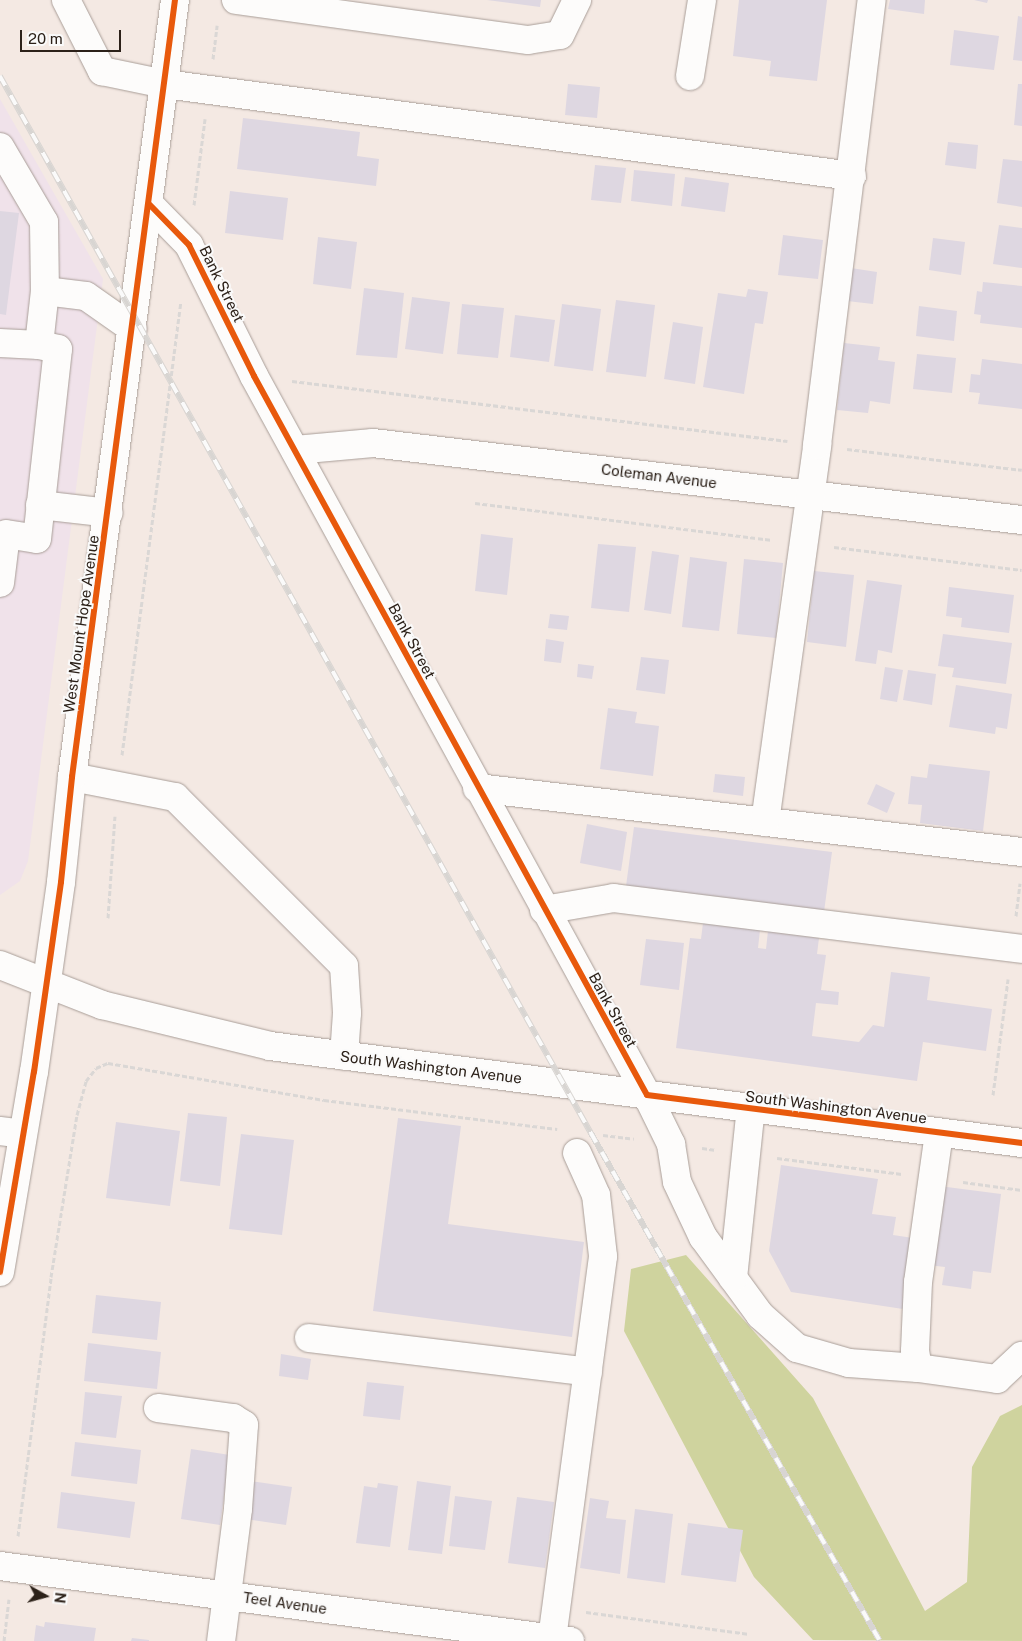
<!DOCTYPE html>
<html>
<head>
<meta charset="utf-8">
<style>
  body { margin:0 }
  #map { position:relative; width:1022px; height:1641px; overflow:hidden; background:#f4e9e3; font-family:"Public Sans",sans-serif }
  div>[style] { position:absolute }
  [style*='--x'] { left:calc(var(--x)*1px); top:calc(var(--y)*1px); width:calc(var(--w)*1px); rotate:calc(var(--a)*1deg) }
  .industrial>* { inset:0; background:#f0e2ea }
  .forest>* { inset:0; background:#cfd39e }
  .building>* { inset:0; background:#ded7e1 }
  .path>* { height:3px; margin-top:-1.5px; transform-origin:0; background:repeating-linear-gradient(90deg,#dad7d5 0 5px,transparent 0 7.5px) }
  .roads { filter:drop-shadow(0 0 1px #a99e98) drop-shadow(0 0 1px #a99e98) }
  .minor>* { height:28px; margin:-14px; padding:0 14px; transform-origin:14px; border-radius:14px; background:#fdfcfb }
  .rail>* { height:5.5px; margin-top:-2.75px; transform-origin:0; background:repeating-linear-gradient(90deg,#fafafa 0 11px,#d8d5d2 0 22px); box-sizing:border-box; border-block:1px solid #d8d5d2 }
  .cycleway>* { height:6px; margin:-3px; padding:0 3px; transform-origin:3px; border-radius:3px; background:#e8590c }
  span { translate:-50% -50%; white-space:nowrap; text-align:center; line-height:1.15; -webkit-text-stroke:4px #fafafa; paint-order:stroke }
  .street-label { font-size:15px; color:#2c2119 }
  .north { position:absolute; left:20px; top:1571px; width:50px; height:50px; -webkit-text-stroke:4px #fafafa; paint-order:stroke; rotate:97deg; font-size:14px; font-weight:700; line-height:20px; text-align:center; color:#2c2119 }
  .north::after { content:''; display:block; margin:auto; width:18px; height:22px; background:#2c2119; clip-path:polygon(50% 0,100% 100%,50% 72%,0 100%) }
  .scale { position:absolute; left:20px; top:30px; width:101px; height:22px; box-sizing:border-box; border:2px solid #2c2119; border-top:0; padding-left:6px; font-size:15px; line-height:18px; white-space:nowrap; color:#2c2119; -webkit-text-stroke:4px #fafafa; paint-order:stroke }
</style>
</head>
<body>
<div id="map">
  <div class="industrial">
    <i style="clip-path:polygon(0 99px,103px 279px,28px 861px,20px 881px,0 895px)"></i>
  </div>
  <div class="forest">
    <i style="clip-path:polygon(686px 1255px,813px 1398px,925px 1611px,967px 1582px,972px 1467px,1000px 1416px,1022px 1405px,1022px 1641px,813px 1640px,754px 1577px,624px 1331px,631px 1269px)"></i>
  </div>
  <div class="building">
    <i style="clip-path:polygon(487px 0,541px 0,540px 7px)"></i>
    <i style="clip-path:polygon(739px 0,827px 0,817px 81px,769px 76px,771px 61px,733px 56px)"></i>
    <i style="clip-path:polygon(890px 0,925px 0,924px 14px,888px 9px)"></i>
    <i style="clip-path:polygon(974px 0,988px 0,987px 3px)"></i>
    <i style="clip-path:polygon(1018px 16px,1022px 17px,1022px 61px,1013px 60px)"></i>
    <i style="clip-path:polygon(954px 30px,999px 36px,994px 70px,950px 65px)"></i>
    <i style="clip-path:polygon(568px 84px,600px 87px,597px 118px,565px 115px)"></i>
    <i style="clip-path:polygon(1018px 84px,1022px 84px,1022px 126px,1014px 125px)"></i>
    <i style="clip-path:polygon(243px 118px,360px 132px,357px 156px,379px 159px,376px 186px,237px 169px)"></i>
    <i style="clip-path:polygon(948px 142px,978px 145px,976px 169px,945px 165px)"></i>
    <i style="clip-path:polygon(1003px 159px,1022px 161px,1022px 207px,997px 203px)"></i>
    <i style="clip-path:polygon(595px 165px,626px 168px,621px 203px,591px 200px)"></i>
    <i style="clip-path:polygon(634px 170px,675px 174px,672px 206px,631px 201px)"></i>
    <i style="clip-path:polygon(685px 177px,729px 183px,725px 212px,681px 206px)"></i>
    <i style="clip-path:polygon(230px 191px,288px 198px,283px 240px,225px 233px)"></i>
    <i style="clip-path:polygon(0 211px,19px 213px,6px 315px,0 314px)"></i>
    <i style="clip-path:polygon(999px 225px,1022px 228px,1022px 268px,993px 264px)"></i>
    <i style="clip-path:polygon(783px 235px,823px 240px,818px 279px,778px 275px)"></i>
    <i style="clip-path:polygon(318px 237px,357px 242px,351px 289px,313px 284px)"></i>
    <i style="clip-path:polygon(933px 238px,965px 242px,961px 275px,929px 270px)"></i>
    <i style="clip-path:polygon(851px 268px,877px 272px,873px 304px,847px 301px)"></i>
    <i style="clip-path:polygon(983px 282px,1022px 286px,1022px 328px,980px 323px,981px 315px,974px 314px,977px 291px,982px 292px)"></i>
    <i style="clip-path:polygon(364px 288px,404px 293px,397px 358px,356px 355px)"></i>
    <i style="clip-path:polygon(748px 289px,768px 292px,763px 324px,755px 323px,744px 394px,703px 387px,718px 293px,746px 297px)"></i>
    <i style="clip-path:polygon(412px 297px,450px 302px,443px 354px,405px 349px)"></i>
    <i style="clip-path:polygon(616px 300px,655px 305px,646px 377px,606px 372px)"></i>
    <i style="clip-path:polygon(462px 304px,504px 308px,498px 358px,457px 354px)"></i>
    <i style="clip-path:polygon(562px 304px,601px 309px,593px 371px,554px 366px)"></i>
    <i style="clip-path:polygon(919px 306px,957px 311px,954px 341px,916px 336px)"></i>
    <i style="clip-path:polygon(515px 315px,555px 320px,549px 362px,510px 357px)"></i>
    <i style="clip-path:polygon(673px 322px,703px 327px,695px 384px,664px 379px)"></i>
    <i style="clip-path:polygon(844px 343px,880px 347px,878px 360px,895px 362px,890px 404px,870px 401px,868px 413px,837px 410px)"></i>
    <i style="clip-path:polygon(917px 354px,956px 358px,952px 393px,913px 389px)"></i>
    <i style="clip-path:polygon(982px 359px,1022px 364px,1022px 409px,978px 404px,980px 393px,969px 392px,971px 374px,980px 375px)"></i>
    <i style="clip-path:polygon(481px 534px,513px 538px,507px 595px,475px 591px)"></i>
    <i style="clip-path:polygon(598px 544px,636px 547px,629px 612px,591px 608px)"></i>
    <i style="clip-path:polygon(652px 551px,679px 555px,671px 614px,644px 610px)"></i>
    <i style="clip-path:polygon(690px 557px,727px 562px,719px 631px,682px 627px)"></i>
    <i style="clip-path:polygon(744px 559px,783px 563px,776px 638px,737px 634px)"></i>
    <i style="clip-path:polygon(814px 571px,854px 575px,846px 647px,807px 642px)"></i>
    <i style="clip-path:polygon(867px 580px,902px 585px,892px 653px,878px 650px,876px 664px,855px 661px)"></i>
    <i style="clip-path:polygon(949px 587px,1014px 595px,1009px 633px,961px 627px,962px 618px,946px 616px)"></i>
    <i style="clip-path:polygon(550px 614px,569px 616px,567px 630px,548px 628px)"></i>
    <i style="clip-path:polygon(943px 634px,1012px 643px,1006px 684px,952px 677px,954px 668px,938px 666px)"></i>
    <i style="clip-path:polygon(546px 639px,564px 642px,561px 663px,544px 661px)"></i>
    <i style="clip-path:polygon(641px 657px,669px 660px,665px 694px,636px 690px)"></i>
    <i style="clip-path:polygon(578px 664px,594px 666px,592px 679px,577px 677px)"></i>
    <i style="clip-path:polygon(885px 667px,903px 670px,897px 702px,880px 699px)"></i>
    <i style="clip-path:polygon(908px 670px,936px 674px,932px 705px,903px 700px)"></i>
    <i style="clip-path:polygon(956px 685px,1012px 694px,1007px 729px,996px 727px,995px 734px,949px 727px)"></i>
    <i style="clip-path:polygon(608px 708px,637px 712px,635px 723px,659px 726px,653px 776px,600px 769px)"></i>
    <i style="clip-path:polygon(929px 764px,990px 771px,983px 831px,920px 823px,922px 805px,908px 804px,911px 776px,927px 778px)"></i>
    <i style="clip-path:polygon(715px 774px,745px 777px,743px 796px,713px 792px)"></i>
    <i style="clip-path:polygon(876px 784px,895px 793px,887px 813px,867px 804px)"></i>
    <i style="clip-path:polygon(587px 824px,627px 832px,621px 871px,580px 863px)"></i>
    <i style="clip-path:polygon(634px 827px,832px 852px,824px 912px,626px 886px)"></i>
    <i style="clip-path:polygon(703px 923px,760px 930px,758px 948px,766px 949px,768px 931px,819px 938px,817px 954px,826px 955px,821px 990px,839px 992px,838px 1005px,816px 1003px,812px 1036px,859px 1042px,873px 1025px,884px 1027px,891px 972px,930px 977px,927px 1000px,992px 1009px,986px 1051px,923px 1042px,917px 1081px,676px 1048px,690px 938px,701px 939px)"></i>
    <i style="clip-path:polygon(646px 939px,684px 943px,679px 990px,640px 985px)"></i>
    <i style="clip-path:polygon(188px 1113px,227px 1117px,220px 1186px,180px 1181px)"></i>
    <i style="clip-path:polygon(398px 1118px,461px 1126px,448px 1224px,584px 1242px,572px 1337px,373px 1311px)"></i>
    <i style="clip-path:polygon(116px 1122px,180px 1131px,170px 1206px,106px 1198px)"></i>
    <i style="clip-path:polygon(241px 1134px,294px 1140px,282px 1235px,229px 1229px)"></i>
    <i style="clip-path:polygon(781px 1165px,878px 1179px,872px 1214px,896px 1217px,893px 1235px,913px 1238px,903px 1309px,791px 1292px,769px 1251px)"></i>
    <i style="clip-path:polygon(939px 1186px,1001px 1194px,991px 1273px,973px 1271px,971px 1289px,942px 1285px,945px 1267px,928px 1265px)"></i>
    <i style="clip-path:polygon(96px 1295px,161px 1302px,157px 1340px,92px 1333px)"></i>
    <i style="clip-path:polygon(88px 1343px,161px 1352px,157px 1389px,84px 1381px)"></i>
    <i style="clip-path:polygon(281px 1354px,311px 1359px,308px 1380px,279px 1376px)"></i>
    <i style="clip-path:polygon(367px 1382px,404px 1386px,400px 1420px,363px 1416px)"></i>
    <i style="clip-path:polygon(85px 1392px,122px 1396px,116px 1438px,81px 1434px)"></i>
    <i style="clip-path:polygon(75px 1442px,141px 1450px,137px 1484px,71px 1476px)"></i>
    <i style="clip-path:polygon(191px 1449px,230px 1455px,220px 1525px,181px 1519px)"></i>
    <i style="clip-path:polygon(250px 1481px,292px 1487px,286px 1525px,245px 1519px)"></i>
    <i style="clip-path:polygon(417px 1481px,451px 1486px,442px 1554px,408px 1550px)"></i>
    <i style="clip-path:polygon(378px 1483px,398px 1486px,390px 1547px,356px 1543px,364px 1486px,377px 1488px)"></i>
    <i style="clip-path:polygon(61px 1492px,135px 1502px,130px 1538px,57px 1528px)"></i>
    <i style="clip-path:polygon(455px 1496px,492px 1501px,485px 1550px,449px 1546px)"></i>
    <i style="clip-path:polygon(517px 1497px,554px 1502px,545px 1568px,508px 1563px)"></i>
    <i style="clip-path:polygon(590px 1498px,609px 1501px,606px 1518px,626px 1520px,620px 1574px,580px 1568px)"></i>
    <i style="clip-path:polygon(635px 1509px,673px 1514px,665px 1583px,627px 1578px)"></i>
    <i style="clip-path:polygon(688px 1523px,743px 1530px,736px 1582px,681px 1575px)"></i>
    <i style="clip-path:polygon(45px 1622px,96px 1628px,94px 1641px,34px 1641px,36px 1625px,44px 1627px)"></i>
    <i style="clip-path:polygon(132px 1638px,149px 1640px,149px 1641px,131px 1641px)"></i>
  </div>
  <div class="path">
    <i style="--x:213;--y:59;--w:34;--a:-83"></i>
    <i style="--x:194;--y:205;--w:87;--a:-82.7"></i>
    <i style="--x:292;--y:381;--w:499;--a:6.9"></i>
    <i style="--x:847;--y:449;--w:176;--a:6.8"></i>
    <i style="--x:475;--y:503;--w:300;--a:7.1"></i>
    <i style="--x:834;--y:547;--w:189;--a:7"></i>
    <i style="--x:122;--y:755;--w:456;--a:-82.6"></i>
    <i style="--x:1016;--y:916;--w:33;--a:-83"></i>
    <i style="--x:108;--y:918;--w:102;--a:-86.1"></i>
    <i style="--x:993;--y:1095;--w:117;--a:-82.6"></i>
    <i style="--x:603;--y:1135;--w:31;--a:7"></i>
    <i style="--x:702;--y:1148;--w:14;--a:8"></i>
    <i style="--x:777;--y:1158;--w:126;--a:7.3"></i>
    <i style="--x:963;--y:1182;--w:60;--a:7.7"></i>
    <i style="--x:18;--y:1536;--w:261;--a:-82.7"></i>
    <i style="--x:51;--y:1277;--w:164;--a:-80.9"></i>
    <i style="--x:77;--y:1115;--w:35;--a:-75"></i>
    <i style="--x:86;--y:1081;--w:16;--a:-52"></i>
    <i style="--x:96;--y:1068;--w:13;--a:-23"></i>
    <i style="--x:108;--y:1063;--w:219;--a:9.7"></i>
    <i style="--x:324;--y:1100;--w:235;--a:7.1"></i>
    <i style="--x:586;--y:1612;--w:163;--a:7.7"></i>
    <i style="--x:4;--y:1641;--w:42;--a:-83.2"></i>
  </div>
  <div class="roads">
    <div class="minor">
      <i style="--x:66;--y:0;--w:80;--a:63.1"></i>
      <i style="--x:102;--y:71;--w:64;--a:11.7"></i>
      <i style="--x:165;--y:84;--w:693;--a:7.63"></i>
      <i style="--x:236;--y:0;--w:295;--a:7.8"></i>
      <i style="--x:528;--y:40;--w:32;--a:-9"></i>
      <i style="--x:560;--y:35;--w:39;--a:-64"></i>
      <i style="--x:690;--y:76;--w:77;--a:-81"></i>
      <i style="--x:0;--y:147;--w:87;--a:59.6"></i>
      <i style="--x:44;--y:222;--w:69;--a:89.2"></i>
      <i style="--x:150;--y:205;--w:56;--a:45.7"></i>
      <i style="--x:189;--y:245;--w:146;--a:63.6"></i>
      <i style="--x:254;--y:376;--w:819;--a:61.34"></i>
      <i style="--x:647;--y:1095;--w:55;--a:63.9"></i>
      <i style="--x:671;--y:1144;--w:38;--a:81"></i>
      <i style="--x:677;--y:1182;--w:61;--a:64.7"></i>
      <i style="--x:703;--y:1237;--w:97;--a:53.8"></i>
      <i style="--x:760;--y:1315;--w:50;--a:41.7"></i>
      <i style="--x:797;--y:1348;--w:54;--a:16.1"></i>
      <i style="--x:849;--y:1363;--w:69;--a:4.1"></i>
      <i style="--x:0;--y:343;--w:39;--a:3"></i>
      <i style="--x:39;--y:345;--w:54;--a:-83.7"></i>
      <i style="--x:45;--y:291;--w:41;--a:7"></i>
      <i style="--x:86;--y:296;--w:57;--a:35.1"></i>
      <i style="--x:295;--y:450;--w:78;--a:-5.1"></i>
      <i style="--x:373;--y:443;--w:654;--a:6.77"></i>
      <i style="--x:40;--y:505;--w:69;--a:6.6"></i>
      <i style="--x:0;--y:583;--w:49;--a:-83"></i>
      <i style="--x:6;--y:534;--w:31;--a:9"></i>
      <i style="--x:37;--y:539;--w:191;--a:-83.7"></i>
      <i style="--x:58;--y:349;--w:19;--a:-168"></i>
      <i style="--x:72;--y:777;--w:105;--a:11"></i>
      <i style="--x:175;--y:797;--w:239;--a:45"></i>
      <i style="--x:344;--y:966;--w:47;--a:86.3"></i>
      <i style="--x:347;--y:1013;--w:43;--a:94"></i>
      <i style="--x:477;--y:788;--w:549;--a:6.7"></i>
      <i style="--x:765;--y:822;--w:381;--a:-82.1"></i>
      <i style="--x:817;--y:445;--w:448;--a:-83"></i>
      <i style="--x:544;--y:910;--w:71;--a:-9.7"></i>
      <i style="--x:614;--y:898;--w:411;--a:7.1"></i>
      <i style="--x:0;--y:965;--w:110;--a:21.4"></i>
      <i style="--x:102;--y:1005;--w:173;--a:13.7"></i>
      <i style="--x:270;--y:1046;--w:758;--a:7.35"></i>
      <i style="--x:0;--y:1131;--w:23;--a:7"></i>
      <i style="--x:939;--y:1133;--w:150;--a:98"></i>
      <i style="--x:918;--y:1282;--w:69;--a:92.5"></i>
      <i style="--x:915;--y:1351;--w:17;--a:80"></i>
      <i style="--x:918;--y:1368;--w:80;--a:7.9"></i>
      <i style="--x:997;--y:1379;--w:34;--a:-43"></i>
      <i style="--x:0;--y:1272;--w:203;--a:-80.4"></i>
      <i style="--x:34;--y:1072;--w:192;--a:-81.9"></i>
      <i style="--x:61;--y:882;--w:106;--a:-84"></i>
      <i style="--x:72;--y:777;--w:784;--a:-82.45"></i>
      <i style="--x:733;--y:1278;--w:171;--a:-84"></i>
      <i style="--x:309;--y:1338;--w:281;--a:6.9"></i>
      <i style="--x:158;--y:1408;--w:76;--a:7.6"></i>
      <i style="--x:233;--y:1418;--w:13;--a:32"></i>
      <i style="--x:244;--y:1425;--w:84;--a:94.1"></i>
      <i style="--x:238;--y:1509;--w:133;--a:97.3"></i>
      <i style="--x:0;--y:1566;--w:575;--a:7.5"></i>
      <i style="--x:552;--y:1639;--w:386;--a:-82.4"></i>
      <i style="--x:603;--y:1256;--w:61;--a:-96.5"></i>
      <i style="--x:596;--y:1195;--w:46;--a:-114.3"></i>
    </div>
  </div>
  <div class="rail">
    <i style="--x:0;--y:76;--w:1211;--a:60.79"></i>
    <i style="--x:591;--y:1133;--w:584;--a:60.36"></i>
  </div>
  <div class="cycleway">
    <i style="--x:150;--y:205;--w:56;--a:45.7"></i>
    <i style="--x:189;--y:245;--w:146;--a:63.6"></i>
    <i style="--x:254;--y:376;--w:819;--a:61.34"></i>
    <i style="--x:647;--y:1095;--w:378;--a:7.3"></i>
    <i style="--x:0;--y:1272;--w:203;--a:-80.4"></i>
    <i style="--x:34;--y:1072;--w:192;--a:-81.9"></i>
    <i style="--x:61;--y:882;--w:106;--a:-84"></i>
    <i style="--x:72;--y:777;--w:784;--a:-82.45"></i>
  </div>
  <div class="street-label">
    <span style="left:222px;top:284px;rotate:64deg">Bank Street</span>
    <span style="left:659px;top:476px;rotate:7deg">Coleman Avenue</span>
    <span style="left:81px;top:624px;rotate:-82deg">West Mount Hope Avenue</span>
    <span style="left:412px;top:641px;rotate:62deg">Bank Street</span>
    <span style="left:613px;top:1010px;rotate:61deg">Bank Street</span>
    <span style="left:431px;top:1067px;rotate:7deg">South Washington Avenue</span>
    <span style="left:836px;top:1107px;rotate:7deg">South Washington Avenue</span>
    <span style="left:285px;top:1603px;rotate:8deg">Teel Avenue</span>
  </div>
  <div class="north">N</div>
  <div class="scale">20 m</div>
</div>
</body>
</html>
